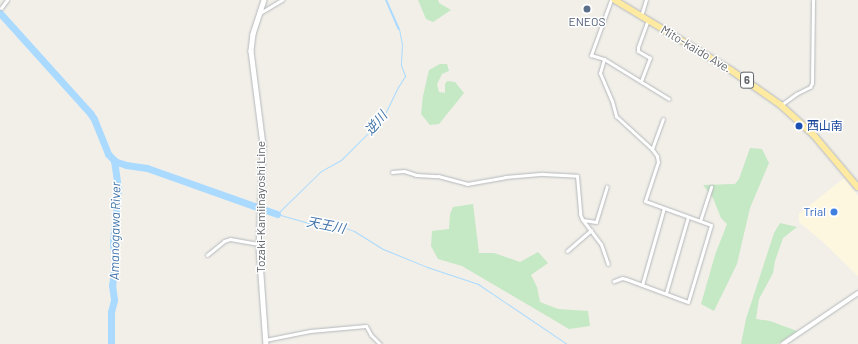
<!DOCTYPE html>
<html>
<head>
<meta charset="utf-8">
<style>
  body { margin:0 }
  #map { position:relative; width:858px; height:344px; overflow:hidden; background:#f1efe8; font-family:Barlow,"Noto Sans JP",sans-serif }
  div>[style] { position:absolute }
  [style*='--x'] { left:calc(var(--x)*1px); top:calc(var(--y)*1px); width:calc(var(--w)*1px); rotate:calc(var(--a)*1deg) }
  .commercial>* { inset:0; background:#fef7e0 }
  .green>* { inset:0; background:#c5e8c5 }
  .water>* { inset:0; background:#aadaff }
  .stream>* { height:1px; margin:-0.5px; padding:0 0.5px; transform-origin:0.5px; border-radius:0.5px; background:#aadaff }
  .river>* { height:7px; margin:-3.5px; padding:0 3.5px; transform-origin:3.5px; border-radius:3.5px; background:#aadaff }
  .roads { filter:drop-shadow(0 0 1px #b5b8bc) drop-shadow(0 0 1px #b5b8bc) }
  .minor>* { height:3px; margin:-1.5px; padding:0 1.5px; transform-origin:1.5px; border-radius:1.5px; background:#fff }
  .tertiary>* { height:4px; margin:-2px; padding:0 2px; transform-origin:2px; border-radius:2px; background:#fff }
  .secondary>* { height:4.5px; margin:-2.25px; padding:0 2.25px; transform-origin:2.25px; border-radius:2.25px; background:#fff }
  .trunk>* { height:5.5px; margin:-2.75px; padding:0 2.75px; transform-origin:2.75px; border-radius:2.75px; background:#feeaa1 }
  .dots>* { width:11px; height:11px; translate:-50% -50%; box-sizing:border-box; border:2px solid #fff; border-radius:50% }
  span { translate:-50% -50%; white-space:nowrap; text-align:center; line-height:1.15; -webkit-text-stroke:3px #fff; paint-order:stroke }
  .shield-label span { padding:1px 3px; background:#fff; border:1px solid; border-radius:3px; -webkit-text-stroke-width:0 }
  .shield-label { font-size:11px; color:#5f6368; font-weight:700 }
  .service-label { font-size:12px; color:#4e5e75 }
  .street-label { font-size:12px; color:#5f6368 }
  .transit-label { font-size:12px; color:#164399 }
  .left { translate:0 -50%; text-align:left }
  .shop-label { font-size:12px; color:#366cbe }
  .right { translate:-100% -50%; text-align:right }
  .water-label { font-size:13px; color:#4174aa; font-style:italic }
</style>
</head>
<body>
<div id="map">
  <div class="commercial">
    <i style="clip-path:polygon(844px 178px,858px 196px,858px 276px,823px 242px,799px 222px,799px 214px)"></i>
  </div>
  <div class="green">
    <i style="clip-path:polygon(418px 0,438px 0,439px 3px,451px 10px,433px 22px,426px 19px)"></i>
    <i style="clip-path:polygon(440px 64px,447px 64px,449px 71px,442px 74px,437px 84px,439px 92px,445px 93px,445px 84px,447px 81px,455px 82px,464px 93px,439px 124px,430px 125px,421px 114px,423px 96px,429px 70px)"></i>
    <i style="clip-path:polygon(750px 148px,762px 149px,769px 163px,750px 208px,737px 264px,714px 311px,701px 304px,715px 255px,727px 224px,721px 218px,713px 198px,703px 185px,735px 184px,739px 179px)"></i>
    <i style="clip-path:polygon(473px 204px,479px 253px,494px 253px,520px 262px,538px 252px,548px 263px,531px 275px,537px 287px,540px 302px,558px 309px,588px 311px,590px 326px,569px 329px,462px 266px,438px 259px,431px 246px,432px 231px,449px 229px,450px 214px,453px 207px)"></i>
    <i style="clip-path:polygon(780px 223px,797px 227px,783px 238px,775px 261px,773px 273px,759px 299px,756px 319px,770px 321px,797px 331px,778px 344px,741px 344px,746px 319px,774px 233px)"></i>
  </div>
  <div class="water">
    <i style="clip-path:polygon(385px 0,387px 0,400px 29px,398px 30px)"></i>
  </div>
  <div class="stream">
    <i style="--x:399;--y:29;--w:15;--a:79"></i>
    <i style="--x:402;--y:44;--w:21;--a:93"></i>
    <i style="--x:401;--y:65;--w:12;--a:70"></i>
    <i style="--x:405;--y:76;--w:13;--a:122"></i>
    <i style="--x:398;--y:87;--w:34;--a:116"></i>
    <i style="--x:383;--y:118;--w:59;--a:135"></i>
    <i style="--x:341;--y:160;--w:23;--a:151"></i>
    <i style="--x:321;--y:171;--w:62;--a:135.7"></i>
    <i style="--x:277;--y:214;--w:32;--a:16"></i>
    <i style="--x:308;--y:223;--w:35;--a:7"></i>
    <i style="--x:343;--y:227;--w:12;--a:20"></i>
    <i style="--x:354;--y:231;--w:34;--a:32"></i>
    <i style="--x:383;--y:249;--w:48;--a:22.2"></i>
    <i style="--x:427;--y:267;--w:54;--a:18.4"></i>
    <i style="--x:478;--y:284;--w:107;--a:34"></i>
  </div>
  <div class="river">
    <i style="--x:0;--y:13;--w:135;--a:48"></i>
    <i style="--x:90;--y:113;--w:7;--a:56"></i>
    <i style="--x:94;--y:119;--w:38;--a:68"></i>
    <i style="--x:108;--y:154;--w:8;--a:45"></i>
    <i style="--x:114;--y:160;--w:27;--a:82"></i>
    <i style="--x:118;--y:187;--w:56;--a:95.1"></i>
    <i style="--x:113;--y:243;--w:19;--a:84"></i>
    <i style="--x:115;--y:262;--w:23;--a:97"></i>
    <i style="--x:112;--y:285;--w:15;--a:82"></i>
    <i style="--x:114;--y:300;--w:12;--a:104"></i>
    <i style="--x:111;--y:312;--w:32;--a:90"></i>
    <i style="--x:114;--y:161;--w:13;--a:18"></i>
    <i style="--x:126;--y:165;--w:21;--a:8"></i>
    <i style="--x:147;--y:168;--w:138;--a:19.5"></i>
  </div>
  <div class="roads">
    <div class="minor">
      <i style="--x:611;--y:0;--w:59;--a:110"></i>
      <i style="--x:591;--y:55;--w:14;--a:17"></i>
      <i style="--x:604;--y:59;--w:76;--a:31.6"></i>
      <i style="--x:1;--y:8;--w:10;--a:-53"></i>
      <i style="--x:260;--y:13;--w:26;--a:-31"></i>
      <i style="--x:641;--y:16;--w:17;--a:-73"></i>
      <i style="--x:604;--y:59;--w:15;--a:106"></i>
      <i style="--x:600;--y:73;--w:30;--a:67"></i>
      <i style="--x:612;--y:101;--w:16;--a:75"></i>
      <i style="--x:616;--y:116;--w:49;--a:42.5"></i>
      <i style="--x:652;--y:149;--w:9;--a:54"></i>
      <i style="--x:657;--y:156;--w:6;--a:81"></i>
      <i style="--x:658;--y:162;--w:41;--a:108.4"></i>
      <i style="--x:645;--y:201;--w:70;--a:20"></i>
      <i style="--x:711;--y:225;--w:80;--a:106.6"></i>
      <i style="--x:688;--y:302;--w:66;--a:-159.6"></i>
      <i style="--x:626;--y:279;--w:4;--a:-166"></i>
      <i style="--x:622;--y:278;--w:9;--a:159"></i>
      <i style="--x:641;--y:81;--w:25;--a:-69"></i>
      <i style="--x:650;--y:58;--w:14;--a:-150"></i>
      <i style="--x:638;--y:51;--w:4;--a:-90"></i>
      <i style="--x:638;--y:47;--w:29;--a:-70"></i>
      <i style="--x:781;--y:105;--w:19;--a:-36"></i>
      <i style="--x:796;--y:94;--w:16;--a:-27"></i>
      <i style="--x:810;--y:87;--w:4;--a:-63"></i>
      <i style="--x:812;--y:83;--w:83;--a:-89.3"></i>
      <i style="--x:652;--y:149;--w:32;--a:-70"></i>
      <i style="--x:392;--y:172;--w:12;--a:-5"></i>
      <i style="--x:404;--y:171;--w:13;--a:18"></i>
      <i style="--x:416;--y:175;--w:22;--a:3"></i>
      <i style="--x:438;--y:176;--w:30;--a:15"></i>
      <i style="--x:467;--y:184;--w:39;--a:-10"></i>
      <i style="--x:505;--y:177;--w:38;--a:-5"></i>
      <i style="--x:543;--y:174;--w:34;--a:3"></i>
      <i style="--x:577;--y:176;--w:38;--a:85"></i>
      <i style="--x:580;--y:214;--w:5;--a:68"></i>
      <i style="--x:582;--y:219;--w:31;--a:53"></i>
      <i style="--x:601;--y:244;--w:21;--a:71"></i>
      <i style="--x:583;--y:220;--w:13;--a:9"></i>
      <i style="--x:596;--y:222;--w:37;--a:-73"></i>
      <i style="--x:700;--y:221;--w:36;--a:-72"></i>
      <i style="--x:567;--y:251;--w:32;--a:-41"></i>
      <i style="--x:207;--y:255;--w:22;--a:-39"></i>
      <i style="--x:224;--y:241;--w:6;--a:-18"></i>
      <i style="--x:230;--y:239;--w:29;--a:10"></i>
      <i style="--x:642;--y:285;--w:80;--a:-74.1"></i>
      <i style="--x:666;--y:293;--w:79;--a:-73.9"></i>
      <i style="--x:265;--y:340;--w:46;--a:-11.3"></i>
      <i style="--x:310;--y:331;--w:56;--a:-5.1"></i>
      <i style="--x:366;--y:326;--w:10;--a:61"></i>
      <i style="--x:371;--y:335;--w:13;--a:45"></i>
    </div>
    <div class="tertiary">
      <i style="--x:783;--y:344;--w:91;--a:-34.2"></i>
    </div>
    <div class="secondary">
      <i style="--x:264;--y:0;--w:36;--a:108"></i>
      <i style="--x:253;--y:34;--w:17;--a:97"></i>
      <i style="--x:251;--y:51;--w:95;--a:82.7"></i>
      <i style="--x:263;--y:145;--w:102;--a:92.2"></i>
      <i style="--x:259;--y:247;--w:97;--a:85.9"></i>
    </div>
    <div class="trunk">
      <i style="--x:615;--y:0;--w:135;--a:31.1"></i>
      <i style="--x:731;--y:70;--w:61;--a:35"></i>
      <i style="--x:781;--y:105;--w:45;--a:42.3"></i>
      <i style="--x:814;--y:135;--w:68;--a:49.8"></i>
    </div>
  </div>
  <div class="dots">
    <i style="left:587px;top:9px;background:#5c6f8a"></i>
    <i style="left:799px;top:126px;background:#1a4fb4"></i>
    <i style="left:834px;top:212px;background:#3f7fe0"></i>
  </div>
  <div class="shield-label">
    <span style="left:747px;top:80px">6</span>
  </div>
  <div class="service-label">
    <span style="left:587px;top:22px">ENEOS</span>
  </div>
  <div class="street-label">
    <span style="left:696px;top:49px;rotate:31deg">Mito-kaido Ave.</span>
    <span style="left:261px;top:207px;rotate:-90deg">Tozaki-Kamiinayoshi Line</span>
  </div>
  <div class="transit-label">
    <span class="left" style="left:807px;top:126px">西山南</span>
  </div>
  <div class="shop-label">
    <span class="right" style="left:826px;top:212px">Trial</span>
  </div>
  <div class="water-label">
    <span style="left:376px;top:123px;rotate:-50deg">逆川</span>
    <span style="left:326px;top:225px;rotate:11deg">天王川</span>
    <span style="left:115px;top:231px;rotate:-89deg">Amanogawa River</span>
  </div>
</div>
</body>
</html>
